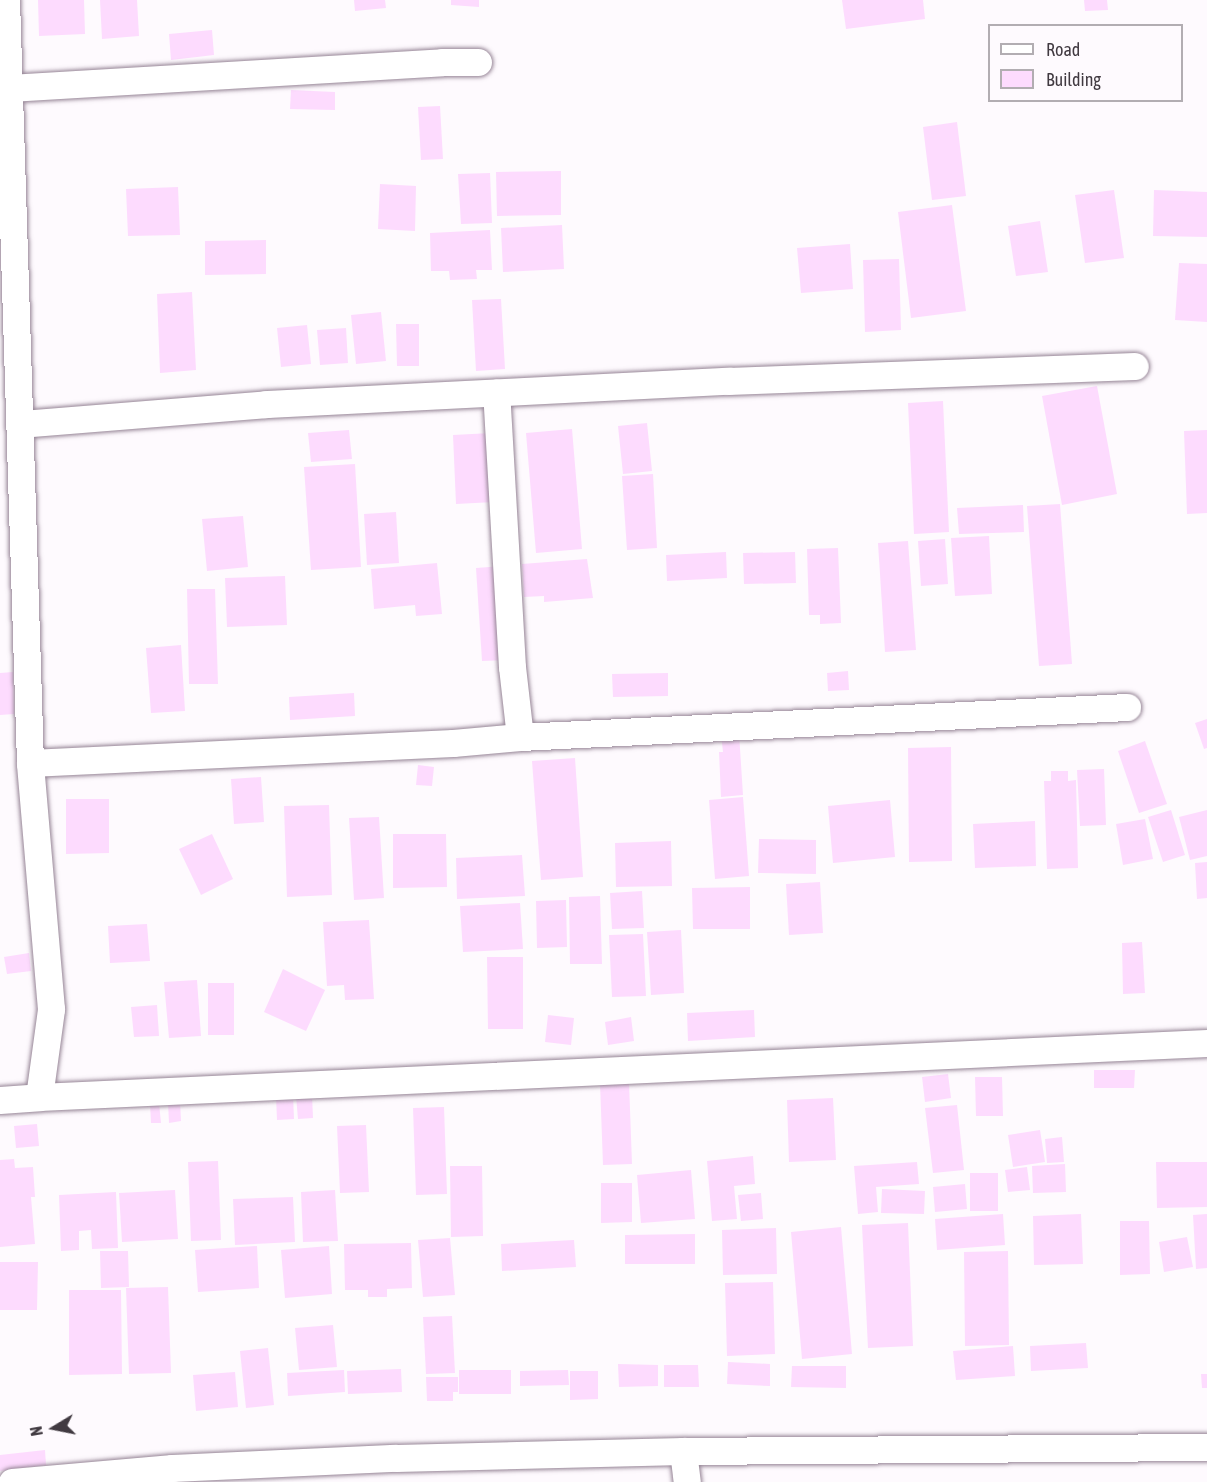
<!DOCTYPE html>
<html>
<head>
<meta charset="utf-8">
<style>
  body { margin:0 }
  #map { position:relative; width:1207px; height:1482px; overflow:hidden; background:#fefafe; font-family:"Asap Condensed",sans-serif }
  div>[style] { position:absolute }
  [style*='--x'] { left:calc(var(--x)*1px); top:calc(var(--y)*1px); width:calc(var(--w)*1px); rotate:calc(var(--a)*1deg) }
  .building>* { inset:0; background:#fddbfe }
  .roads { filter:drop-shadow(0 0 2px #968596) drop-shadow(0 0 2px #968596) }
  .minor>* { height:27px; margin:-13.5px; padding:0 13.5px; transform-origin:13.5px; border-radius:13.5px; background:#fff }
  span { translate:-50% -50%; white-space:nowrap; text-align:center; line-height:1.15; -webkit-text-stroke:5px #fefafe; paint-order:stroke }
  .legend { position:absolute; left:988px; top:24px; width:195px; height:78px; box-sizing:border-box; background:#fefafe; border:2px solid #b2adb2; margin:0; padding:8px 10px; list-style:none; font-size:18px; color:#413a41 }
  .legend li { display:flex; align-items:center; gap:12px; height:30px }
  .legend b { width:30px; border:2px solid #b2adb2 }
  .north { position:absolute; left:24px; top:1398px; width:60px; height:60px; -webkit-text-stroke:4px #fefafe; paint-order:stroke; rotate:260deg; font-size:16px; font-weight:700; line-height:24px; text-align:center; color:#413a41 }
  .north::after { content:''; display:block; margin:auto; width:21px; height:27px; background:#413a41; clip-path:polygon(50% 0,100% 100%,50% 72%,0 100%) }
</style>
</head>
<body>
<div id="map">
  <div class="building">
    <i style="clip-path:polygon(38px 0,84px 0,85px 34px,39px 36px)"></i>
    <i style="clip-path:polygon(100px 0,137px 0,139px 36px,102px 39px)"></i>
    <i style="clip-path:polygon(354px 0,385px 0,386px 8px,355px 11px)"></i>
    <i style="clip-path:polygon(451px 0,479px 0,479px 7px,451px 5px)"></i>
    <i style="clip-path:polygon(842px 0,923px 0,925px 19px,846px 29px)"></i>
    <i style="clip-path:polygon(1084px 0,1107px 0,1108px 10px,1085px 11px)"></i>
    <i style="clip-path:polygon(212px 30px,214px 55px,171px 60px,169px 34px)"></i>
    <i style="clip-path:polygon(291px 90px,335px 92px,335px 110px,290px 109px)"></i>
    <i style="clip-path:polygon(440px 106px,443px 159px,421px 160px,418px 107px)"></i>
    <i style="clip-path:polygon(957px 122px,966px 196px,932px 200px,923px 127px)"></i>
    <i style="clip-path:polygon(561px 171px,561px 215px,497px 216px,496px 172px)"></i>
    <i style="clip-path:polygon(490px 173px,492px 223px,461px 224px,458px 174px)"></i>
    <i style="clip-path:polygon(380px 184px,416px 186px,415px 231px,378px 229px)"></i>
    <i style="clip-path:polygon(178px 187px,180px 235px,128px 236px,126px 189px)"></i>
    <i style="clip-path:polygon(1114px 190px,1124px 258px,1085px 263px,1075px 195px)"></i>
    <i style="clip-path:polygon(1154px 190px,1207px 192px,1207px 237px,1153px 236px)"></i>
    <i style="clip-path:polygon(952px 205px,966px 311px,911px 318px,898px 212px)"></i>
    <i style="clip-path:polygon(1040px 221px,1048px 272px,1016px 276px,1008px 226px)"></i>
    <i style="clip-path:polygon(562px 225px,564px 269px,503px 272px,501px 228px)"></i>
    <i style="clip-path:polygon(490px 230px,492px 270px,476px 270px,477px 279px,450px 280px,449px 271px,431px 271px,430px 233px)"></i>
    <i style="clip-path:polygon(266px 240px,266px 274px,205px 275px,205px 241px)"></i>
    <i style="clip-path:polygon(850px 244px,853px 289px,801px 293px,797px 248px)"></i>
    <i style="clip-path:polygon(899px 259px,901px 330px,865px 332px,863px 260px)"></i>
    <i style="clip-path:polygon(1179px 263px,1207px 264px,1207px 322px,1175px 320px)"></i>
    <i style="clip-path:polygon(192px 292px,196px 370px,160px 373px,157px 294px)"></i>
    <i style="clip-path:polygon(501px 299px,505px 369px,476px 371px,472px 300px)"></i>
    <i style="clip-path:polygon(381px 312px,386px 361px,356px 364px,351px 315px)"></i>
    <i style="clip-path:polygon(396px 324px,419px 324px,419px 366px,397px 366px)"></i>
    <i style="clip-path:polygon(307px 325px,311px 364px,281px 367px,277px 328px)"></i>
    <i style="clip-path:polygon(346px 328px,348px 363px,320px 365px,317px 330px)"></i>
    <i style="clip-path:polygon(1097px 386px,1117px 494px,1062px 505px,1042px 396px)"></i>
    <i style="clip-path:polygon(943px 401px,949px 532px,914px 534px,908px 403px)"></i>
    <i style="clip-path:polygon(647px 423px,652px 471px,623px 474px,618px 426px)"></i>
    <i style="clip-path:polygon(572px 429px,582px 549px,536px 553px,526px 433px)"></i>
    <i style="clip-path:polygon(349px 430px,352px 459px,311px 462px,308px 433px)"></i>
    <i style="clip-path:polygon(1207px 430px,1207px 513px,1187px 514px,1184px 431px)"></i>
    <i style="clip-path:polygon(491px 433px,494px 502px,456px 504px,453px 435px)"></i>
    <i style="clip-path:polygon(355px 464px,361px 567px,311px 570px,304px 467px)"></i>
    <i style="clip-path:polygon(653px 474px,657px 548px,627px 550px,622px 476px)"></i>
    <i style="clip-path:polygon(1060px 504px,1072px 664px,1039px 666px,1027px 506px)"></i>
    <i style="clip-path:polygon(1023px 505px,1024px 532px,959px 534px,957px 508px)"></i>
    <i style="clip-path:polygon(396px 512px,399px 563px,367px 565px,364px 514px)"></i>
    <i style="clip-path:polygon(243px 516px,248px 567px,207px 571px,202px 519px)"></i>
    <i style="clip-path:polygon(989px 536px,992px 594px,955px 596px,951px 538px)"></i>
    <i style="clip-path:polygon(945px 539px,948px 584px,921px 586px,918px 541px)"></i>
    <i style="clip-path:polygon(908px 541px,916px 650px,885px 652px,878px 543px)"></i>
    <i style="clip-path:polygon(838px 548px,841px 623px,820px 624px,820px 615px,809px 615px,807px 549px)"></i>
    <i style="clip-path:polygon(726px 552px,727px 578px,667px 581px,666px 555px)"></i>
    <i style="clip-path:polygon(795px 552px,796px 583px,744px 584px,743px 553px)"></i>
    <i style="clip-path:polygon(587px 559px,593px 598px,544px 602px,544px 596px,524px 597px,522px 564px)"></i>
    <i style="clip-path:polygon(437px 563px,442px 614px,416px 616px,415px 605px,374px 609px,371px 569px)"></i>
    <i style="clip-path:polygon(503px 566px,509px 660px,482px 661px,476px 568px)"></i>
    <i style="clip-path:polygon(285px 576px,287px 625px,227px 627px,225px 578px)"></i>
    <i style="clip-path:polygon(187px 589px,215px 589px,218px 684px,189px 684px)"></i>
    <i style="clip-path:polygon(181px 645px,185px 711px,151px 713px,146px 648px)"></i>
    <i style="clip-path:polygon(848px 671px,849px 690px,828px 691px,827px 673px)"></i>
    <i style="clip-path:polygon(13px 672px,14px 714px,0 715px,0 673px)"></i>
    <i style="clip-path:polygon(668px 673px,668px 696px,613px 697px,612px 674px)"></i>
    <i style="clip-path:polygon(354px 693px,355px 716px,290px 720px,289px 697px)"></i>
    <i style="clip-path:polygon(1207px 719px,1207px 748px,1204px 749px,1195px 723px)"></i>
    <i style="clip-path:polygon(739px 733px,743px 795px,721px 797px,719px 752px,723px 752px,721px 734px)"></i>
    <i style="clip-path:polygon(1145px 741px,1167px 804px,1139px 813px,1118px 751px)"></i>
    <i style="clip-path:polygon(951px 747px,952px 861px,909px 862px,908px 748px)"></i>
    <i style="clip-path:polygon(575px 758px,583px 877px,541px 880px,532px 761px)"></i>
    <i style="clip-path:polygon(418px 765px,434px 767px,432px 786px,416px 785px)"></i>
    <i style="clip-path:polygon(1104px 769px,1106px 825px,1080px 826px,1077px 770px)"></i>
    <i style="clip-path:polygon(1051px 771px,1068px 771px,1068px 781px,1076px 780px,1078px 868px,1047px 869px,1044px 781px,1051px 781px)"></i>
    <i style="clip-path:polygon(261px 777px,264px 822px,234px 824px,231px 779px)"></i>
    <i style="clip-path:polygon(743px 797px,749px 876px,715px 879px,709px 800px)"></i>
    <i style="clip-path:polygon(66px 799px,109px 799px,109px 853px,66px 854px)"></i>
    <i style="clip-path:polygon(890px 800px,895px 857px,833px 863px,828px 806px)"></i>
    <i style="clip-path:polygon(329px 805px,332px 895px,287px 897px,284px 806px)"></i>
    <i style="clip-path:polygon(1171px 810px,1185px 855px,1163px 862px,1148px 817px)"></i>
    <i style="clip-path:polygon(1207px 810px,1207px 856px,1190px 860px,1179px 817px)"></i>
    <i style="clip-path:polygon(379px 817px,384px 898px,354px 900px,349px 818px)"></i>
    <i style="clip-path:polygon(1145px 819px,1153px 859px,1123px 865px,1116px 824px)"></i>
    <i style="clip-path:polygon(1035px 821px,1036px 866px,975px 868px,973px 824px)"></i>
    <i style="clip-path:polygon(212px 834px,233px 879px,201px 895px,179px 849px)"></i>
    <i style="clip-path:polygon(393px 834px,446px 834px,447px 887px,393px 888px)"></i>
    <i style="clip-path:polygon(759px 839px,816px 840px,816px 874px,758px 873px)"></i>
    <i style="clip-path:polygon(671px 841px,672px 886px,616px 887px,615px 843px)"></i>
    <i style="clip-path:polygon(522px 855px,525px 896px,457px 899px,456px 858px)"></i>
    <i style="clip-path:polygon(1207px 862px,1207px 898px,1197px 899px,1195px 863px)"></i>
    <i style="clip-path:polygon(820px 882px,823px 933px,789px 935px,786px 884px)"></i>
    <i style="clip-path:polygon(750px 887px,750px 929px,693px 929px,692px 888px)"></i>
    <i style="clip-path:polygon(642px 891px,644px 928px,612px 929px,610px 893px)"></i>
    <i style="clip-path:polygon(600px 896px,602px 964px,570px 964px,569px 897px)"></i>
    <i style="clip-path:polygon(566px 900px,567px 947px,537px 948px,536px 901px)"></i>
    <i style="clip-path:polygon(520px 903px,523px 949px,463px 952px,460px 906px)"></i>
    <i style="clip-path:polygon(369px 920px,374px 999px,345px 1000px,344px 985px,327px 986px,323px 922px)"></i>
    <i style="clip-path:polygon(147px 924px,150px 961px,110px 963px,108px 926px)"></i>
    <i style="clip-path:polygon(681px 930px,684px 993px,651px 995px,647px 932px)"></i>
    <i style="clip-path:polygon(643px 934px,646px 996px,612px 997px,609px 935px)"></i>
    <i style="clip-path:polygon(1142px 942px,1145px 993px,1123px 994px,1122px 943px)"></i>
    <i style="clip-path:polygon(29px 953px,31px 971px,7px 974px,4px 957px)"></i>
    <i style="clip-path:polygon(487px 957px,523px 957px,523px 1029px,488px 1029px)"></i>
    <i style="clip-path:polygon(283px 969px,325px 990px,306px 1031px,264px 1012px)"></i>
    <i style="clip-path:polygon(197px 980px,201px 1036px,169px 1038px,164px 982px)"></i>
    <i style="clip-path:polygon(208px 983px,234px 983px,234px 1035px,208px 1035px)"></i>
    <i style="clip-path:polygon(157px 1005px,159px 1036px,134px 1037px,131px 1007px)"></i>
    <i style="clip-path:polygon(754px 1010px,755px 1037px,688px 1041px,687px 1013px)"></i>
    <i style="clip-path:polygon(548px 1015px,574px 1018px,571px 1045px,545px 1042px)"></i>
    <i style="clip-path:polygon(631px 1017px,634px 1041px,608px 1045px,605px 1022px)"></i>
    <i style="clip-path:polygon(1094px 1070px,1135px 1070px,1134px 1088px,1094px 1088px)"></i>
    <i style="clip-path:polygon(948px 1074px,951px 1098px,925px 1102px,922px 1077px)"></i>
    <i style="clip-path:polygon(975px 1077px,1002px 1077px,1003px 1116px,976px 1116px)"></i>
    <i style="clip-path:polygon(629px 1082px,632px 1164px,603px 1165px,600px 1083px)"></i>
    <i style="clip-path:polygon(293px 1095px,294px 1119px,277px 1120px,276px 1096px)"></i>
    <i style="clip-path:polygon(312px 1095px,313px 1118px,298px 1119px,296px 1096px)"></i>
    <i style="clip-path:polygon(833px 1098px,836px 1160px,789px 1162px,787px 1100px)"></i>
    <i style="clip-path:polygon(180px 1101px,181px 1121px,169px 1123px,168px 1102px)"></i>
    <i style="clip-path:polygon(150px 1103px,159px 1103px,161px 1123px,151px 1123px)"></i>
    <i style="clip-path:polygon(957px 1105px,964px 1170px,933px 1173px,925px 1108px)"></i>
    <i style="clip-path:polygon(444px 1107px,447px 1194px,416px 1195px,413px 1108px)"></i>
    <i style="clip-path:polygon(37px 1124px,39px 1146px,16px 1148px,14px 1126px)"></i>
    <i style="clip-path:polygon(366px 1125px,369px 1192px,340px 1193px,337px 1126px)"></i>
    <i style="clip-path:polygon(1040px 1130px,1045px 1162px,1013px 1167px,1008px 1135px)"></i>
    <i style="clip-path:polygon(1062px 1137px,1064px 1162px,1047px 1163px,1045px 1139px)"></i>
    <i style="clip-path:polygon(753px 1156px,755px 1184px,734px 1186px,737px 1219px,712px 1221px,707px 1161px)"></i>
    <i style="clip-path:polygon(14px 1159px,15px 1168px,33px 1167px,35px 1197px,31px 1197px,35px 1244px,0 1247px,0 1160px)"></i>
    <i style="clip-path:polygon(218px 1161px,221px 1240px,191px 1241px,188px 1162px)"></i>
    <i style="clip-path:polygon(917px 1162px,919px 1184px,876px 1187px,878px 1212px,858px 1214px,854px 1166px)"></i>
    <i style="clip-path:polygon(1156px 1162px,1207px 1162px,1207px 1207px,1157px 1208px)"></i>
    <i style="clip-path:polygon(1065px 1164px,1066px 1192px,1033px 1193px,1032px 1166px)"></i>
    <i style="clip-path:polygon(450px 1166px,482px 1166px,483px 1236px,451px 1237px)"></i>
    <i style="clip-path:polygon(1027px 1167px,1030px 1190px,1008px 1192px,1005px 1170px)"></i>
    <i style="clip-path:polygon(691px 1170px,695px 1219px,641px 1223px,637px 1175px)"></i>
    <i style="clip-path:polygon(970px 1173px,998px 1173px,998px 1211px,970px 1211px)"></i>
    <i style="clip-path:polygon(601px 1183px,632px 1183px,632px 1222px,601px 1223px)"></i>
    <i style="clip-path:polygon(965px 1184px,967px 1209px,935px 1212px,933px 1187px)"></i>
    <i style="clip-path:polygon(882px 1189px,925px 1191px,924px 1214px,881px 1213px)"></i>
    <i style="clip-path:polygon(175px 1190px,178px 1239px,122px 1242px,119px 1193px)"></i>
    <i style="clip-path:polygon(335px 1190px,338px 1241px,303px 1242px,301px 1192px)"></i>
    <i style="clip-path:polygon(116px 1192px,118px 1248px,92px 1249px,91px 1230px,79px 1231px,79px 1250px,61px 1251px,59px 1195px)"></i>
    <i style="clip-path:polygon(761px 1193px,763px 1219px,741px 1221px,738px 1195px)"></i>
    <i style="clip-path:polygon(293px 1197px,295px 1242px,235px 1245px,233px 1199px)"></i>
    <i style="clip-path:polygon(1003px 1214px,1005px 1245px,937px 1250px,935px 1219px)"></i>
    <i style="clip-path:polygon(1081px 1214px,1083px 1264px,1034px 1265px,1033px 1216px)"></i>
    <i style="clip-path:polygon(1207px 1214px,1207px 1268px,1196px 1269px,1193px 1215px)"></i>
    <i style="clip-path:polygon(1120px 1221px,1149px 1221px,1150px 1274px,1120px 1275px)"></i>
    <i style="clip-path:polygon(908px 1223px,913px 1346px,868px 1348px,862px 1225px)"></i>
    <i style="clip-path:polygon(841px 1227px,852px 1354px,802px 1359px,791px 1232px)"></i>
    <i style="clip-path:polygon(776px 1228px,777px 1274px,723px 1275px,722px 1230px)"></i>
    <i style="clip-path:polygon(695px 1234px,695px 1264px,625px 1264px,625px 1235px)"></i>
    <i style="clip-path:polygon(1187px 1237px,1193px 1267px,1164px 1272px,1159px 1242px)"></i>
    <i style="clip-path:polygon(450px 1238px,455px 1295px,423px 1297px,418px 1240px)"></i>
    <i style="clip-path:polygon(574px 1240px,576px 1267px,502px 1271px,501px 1244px)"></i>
    <i style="clip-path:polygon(411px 1243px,412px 1288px,387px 1289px,387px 1297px,368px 1297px,368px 1290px,345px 1290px,344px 1244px)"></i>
    <i style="clip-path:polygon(257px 1246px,259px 1288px,198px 1292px,195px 1250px)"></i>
    <i style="clip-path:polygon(329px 1246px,332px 1294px,285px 1298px,281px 1250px)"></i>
    <i style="clip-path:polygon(100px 1251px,128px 1251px,129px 1287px,101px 1288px)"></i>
    <i style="clip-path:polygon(1008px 1251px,1009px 1345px,965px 1346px,964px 1252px)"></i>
    <i style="clip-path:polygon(0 1262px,38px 1262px,37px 1310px,0 1310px)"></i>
    <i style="clip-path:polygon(773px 1282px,775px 1354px,727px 1356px,725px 1283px)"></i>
    <i style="clip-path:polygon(168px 1287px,171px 1373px,129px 1374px,126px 1288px)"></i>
    <i style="clip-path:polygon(69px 1290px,121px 1290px,122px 1374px,69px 1375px)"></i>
    <i style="clip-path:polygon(452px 1316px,455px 1373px,426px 1374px,423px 1317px)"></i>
    <i style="clip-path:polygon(333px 1325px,337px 1367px,299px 1370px,295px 1328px)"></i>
    <i style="clip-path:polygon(1086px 1343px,1088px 1368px,1031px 1371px,1030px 1346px)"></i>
    <i style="clip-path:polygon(1013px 1346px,1015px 1376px,956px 1380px,953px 1351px)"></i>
    <i style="clip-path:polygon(268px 1348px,274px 1405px,246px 1408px,240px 1351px)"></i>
    <i style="clip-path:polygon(728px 1362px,770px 1364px,770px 1386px,727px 1384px)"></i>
    <i style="clip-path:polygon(618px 1364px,658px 1365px,658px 1386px,619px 1387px)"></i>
    <i style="clip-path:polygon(664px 1365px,698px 1365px,699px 1387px,664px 1387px)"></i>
    <i style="clip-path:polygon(792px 1366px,846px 1366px,846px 1388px,791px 1387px)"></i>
    <i style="clip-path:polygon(401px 1369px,402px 1392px,348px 1394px,347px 1371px)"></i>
    <i style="clip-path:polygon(344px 1370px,345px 1392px,288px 1396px,287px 1373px)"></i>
    <i style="clip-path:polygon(459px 1370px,511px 1370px,511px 1394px,459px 1394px)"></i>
    <i style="clip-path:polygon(568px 1370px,569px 1385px,520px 1386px,520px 1371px)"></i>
    <i style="clip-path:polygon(570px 1371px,598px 1371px,598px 1399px,570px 1400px)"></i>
    <i style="clip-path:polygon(235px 1372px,238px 1407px,196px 1411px,193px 1375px)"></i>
    <i style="clip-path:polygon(1201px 1374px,1207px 1374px,1207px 1388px,1202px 1388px)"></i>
    <i style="clip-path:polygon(426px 1377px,458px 1377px,458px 1392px,453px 1392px,453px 1401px,427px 1401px)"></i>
    <i style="clip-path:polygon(45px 1450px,46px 1465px,0 1471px,0 1455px)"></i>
  </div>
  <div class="roads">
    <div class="minor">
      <i style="--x:9;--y:88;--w:434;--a:-3.4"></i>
      <i style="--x:442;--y:62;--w:36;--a:0"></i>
      <i style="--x:20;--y:424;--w:247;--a:-4.6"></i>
      <i style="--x:266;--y:404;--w:463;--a:-2.9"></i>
      <i style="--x:728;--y:381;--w:407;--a:-2.1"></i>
      <i style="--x:520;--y:737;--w:608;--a:-2.83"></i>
      <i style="--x:30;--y:763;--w:423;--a:-2.7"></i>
      <i style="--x:453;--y:743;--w:67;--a:-5.1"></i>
      <i style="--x:520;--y:737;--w:70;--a:-96.5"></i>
      <i style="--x:512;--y:667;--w:275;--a:-93.3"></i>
      <i style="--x:39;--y:1097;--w:1169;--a:-2.65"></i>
      <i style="--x:0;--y:1100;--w:39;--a:-4"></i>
      <i style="--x:39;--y:1097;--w:89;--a:-82.2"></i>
      <i style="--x:51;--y:1009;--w:247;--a:-94.9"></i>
      <i style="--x:30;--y:763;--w:763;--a:-91.8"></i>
      <i style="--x:683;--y:1451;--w:31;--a:83"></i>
      <i style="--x:12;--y:1482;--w:161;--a:-5"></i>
      <i style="--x:172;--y:1468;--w:224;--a:-2.6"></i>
      <i style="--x:396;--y:1458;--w:287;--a:-1.4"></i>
      <i style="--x:683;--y:1451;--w:524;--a:-0.44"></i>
    </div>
  </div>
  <ul class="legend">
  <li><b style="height:8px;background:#fff"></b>Road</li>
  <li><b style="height:16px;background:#fddbfe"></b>Building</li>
  </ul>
  <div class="north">N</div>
</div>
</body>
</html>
